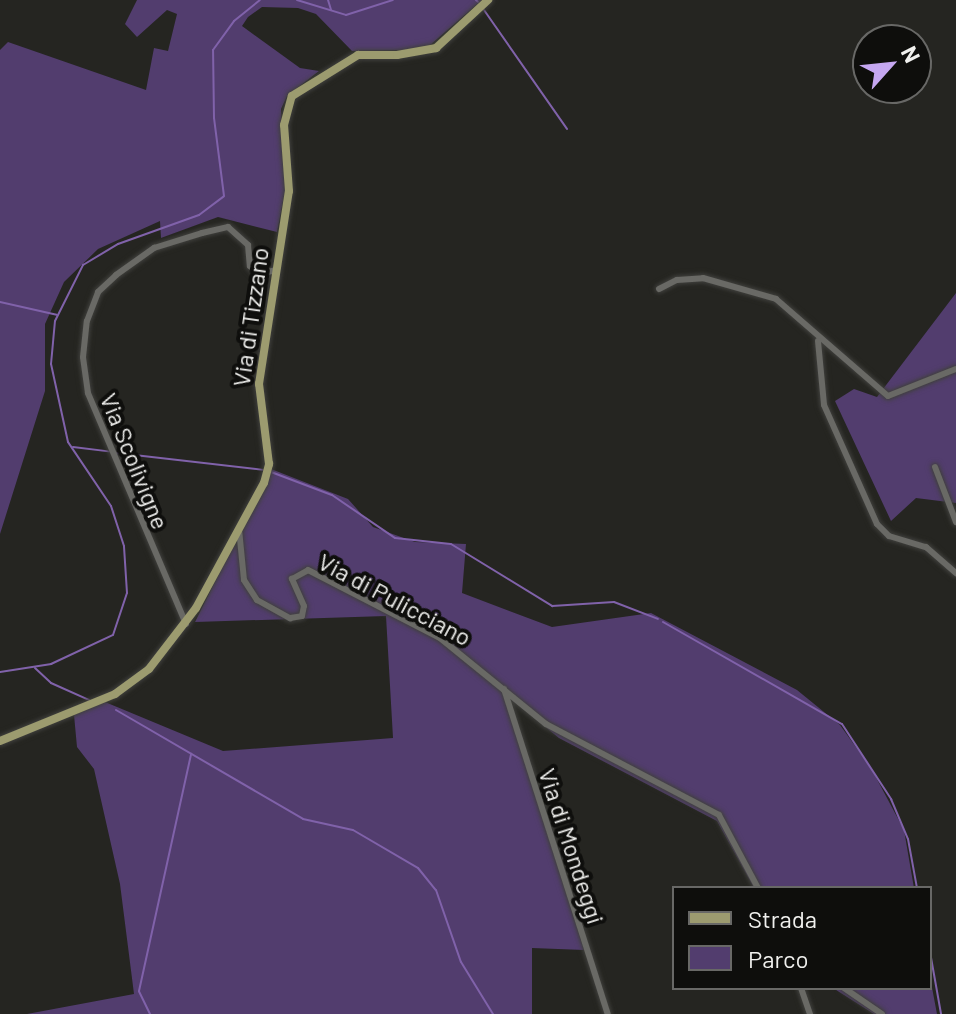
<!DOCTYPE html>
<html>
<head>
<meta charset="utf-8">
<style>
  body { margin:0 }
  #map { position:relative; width:956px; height:1014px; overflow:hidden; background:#252521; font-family:Barlow,sans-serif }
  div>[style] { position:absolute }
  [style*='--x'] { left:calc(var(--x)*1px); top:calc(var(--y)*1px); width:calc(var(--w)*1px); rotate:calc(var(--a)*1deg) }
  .green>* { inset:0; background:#523d6e }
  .stream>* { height:2px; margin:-1px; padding:0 1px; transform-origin:1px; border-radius:1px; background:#8062aa }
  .roads { filter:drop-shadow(0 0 2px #40403d) drop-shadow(0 0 2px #40403d) }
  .minor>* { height:6px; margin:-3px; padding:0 3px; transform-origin:3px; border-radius:3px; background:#696965 }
  .major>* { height:8px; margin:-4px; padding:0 4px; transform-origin:4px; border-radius:4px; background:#9c9b6f }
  span { translate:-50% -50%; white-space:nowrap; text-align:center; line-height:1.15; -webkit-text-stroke:8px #0e0e0c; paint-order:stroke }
  .street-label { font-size:24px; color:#f0f0ee }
  .legend { position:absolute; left:672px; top:886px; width:260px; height:104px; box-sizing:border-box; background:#0e0e0c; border:2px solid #686866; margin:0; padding:10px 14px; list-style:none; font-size:24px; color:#f0f0ee }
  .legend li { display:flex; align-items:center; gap:16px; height:40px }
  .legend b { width:40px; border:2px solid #686866 }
  .north { position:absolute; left:852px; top:24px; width:80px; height:80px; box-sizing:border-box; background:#0e0e0c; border:2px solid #686866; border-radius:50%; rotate:63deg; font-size:22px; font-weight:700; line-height:32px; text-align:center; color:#f0f0ee }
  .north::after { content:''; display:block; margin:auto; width:28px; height:36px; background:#c5a7f1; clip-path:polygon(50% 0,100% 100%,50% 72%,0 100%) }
</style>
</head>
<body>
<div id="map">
  <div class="green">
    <i style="clip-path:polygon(137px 0,482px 0,429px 46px,413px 50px,352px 51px,316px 14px,298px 8px,262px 7px,248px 17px,242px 26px,300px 68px,319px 71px,287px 96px,281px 109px,285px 191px,277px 232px,218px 217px,161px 238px,160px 221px,98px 249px,64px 282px,45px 324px,45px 391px,0 534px,0 50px,8px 42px,146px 90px,154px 48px,168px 51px,177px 14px,167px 10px,137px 37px,125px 24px)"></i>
    <i style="clip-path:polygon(956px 293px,956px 503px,916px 498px,891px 521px,835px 401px,854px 389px,877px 397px)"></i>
    <i style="clip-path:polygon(271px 469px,348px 499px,373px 527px,415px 542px,466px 544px,462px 593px,552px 627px,651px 613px,797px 690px,840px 725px,871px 768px,904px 830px,914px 888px,754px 888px,717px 821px,559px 738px,503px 693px,584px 950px,532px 948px,532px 1014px,27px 1014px,134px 994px,120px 884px,94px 769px,77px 747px,74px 715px,105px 702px,223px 751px,393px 738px,386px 616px,195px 622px)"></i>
    <i style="clip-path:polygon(930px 977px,937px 1014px,874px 1014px,833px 988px,930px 988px)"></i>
  </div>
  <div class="stream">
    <i style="--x:297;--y:0;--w:51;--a:17"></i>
    <i style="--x:346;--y:15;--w:49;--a:-17.7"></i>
    <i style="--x:328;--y:0;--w:10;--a:73"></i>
    <i style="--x:476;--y:0;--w:3;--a:45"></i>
    <i style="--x:484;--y:10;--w:145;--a:55.1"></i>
    <i style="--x:0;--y:302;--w:58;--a:12.8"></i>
    <i style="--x:73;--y:447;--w:38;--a:7"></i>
    <i style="--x:117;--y:453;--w:149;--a:6.6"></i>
    <i style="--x:271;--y:472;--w:65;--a:20.7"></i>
    <i style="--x:332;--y:495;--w:76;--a:34.3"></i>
    <i style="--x:395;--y:538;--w:56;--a:6.1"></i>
    <i style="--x:451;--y:544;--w:119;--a:31.5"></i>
    <i style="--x:552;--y:606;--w:62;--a:-3.7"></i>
    <i style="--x:614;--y:602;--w:47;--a:21.1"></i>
    <i style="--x:663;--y:622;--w:206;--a:29.7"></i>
    <i style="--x:842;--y:724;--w:90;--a:56.8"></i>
    <i style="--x:891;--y:799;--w:43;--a:67"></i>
    <i style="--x:908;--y:839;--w:50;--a:79.6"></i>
    <i style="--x:35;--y:668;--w:22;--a:43"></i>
    <i style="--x:51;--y:683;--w:42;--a:24.1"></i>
    <i style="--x:0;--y:672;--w:52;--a:-8.9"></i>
    <i style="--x:51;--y:664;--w:68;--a:-25.1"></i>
    <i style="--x:113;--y:635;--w:44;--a:-71.6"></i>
    <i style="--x:127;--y:593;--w:47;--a:-93.7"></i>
    <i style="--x:124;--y:546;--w:42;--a:-108"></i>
    <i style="--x:111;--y:506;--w:77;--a:-123.9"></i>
    <i style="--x:68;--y:442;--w:80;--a:-102.3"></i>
    <i style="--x:51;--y:364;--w:43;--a:-84.7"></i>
    <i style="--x:55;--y:321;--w:63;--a:-63.4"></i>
    <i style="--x:83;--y:265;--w:41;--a:-31"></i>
    <i style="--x:118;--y:244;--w:86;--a:-19.7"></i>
    <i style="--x:199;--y:215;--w:31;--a:-37"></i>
    <i style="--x:224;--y:196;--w:79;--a:-97.3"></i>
    <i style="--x:214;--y:118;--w:68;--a:-90.8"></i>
    <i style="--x:213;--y:50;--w:36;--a:-54"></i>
    <i style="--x:234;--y:21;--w:33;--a:-39"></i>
    <i style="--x:116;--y:710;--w:216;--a:30.2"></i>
    <i style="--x:303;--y:819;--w:51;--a:12.4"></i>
    <i style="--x:353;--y:830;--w:75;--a:30.3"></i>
    <i style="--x:418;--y:868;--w:28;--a:51"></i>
    <i style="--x:436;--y:890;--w:76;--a:70.9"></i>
    <i style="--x:461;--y:962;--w:61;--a:58.4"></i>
    <i style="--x:930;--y:952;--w:63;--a:79.9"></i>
    <i style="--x:150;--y:1014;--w:25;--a:-116"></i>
    <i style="--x:139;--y:991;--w:243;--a:-77.6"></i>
  </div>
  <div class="roads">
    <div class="minor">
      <i style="--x:659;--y:289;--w:20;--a:-27"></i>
      <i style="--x:677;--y:280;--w:26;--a:-4"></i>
      <i style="--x:703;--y:278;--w:76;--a:16"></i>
      <i style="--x:776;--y:299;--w:148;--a:40.9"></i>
      <i style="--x:888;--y:396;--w:73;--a:-21.7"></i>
      <i style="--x:818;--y:341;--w:64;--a:84.6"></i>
      <i style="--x:824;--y:405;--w:130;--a:66"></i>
      <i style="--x:877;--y:524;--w:17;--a:45"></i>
      <i style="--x:889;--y:536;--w:39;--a:17"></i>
      <i style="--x:926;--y:547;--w:40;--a:41"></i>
      <i style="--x:935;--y:467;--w:59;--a:69.1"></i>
      <i style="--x:239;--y:529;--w:51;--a:84.4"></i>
      <i style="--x:244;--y:580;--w:24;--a:57"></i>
      <i style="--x:257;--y:600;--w:38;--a:29"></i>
      <i style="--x:290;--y:618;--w:12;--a:-9"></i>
      <i style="--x:302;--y:616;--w:10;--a:-79"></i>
      <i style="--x:304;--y:606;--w:30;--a:-114"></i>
      <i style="--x:292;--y:579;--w:18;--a:-29"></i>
      <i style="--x:308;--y:570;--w:148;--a:27.3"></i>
      <i style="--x:440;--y:638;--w:136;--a:39.1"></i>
      <i style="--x:546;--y:724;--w:195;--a:27.7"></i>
      <i style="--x:719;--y:815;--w:83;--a:61.9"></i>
      <i style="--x:186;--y:624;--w:251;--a:-113"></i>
      <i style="--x:88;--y:393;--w:36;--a:-98"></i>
      <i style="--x:83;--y:357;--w:36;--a:-84"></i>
      <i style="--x:87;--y:321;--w:31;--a:-69"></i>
      <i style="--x:98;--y:292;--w:25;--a:-43"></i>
      <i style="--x:116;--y:275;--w:47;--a:-35.4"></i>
      <i style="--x:154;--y:248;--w:50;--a:-17.4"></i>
      <i style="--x:202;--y:233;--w:27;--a:-13"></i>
      <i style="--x:228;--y:227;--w:27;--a:42"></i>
      <i style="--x:248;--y:245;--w:21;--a:85"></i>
      <i style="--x:250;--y:266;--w:11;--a:45"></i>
      <i style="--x:258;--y:274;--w:19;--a:-12"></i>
      <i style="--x:504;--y:689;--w:341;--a:72.3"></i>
      <i style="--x:801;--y:988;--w:28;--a:71"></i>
      <i style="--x:844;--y:988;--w:46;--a:34.4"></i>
    </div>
    <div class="major">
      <i style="--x:0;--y:741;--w:124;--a:-22.2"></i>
      <i style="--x:115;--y:694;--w:42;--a:-36.3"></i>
      <i style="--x:149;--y:669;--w:77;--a:-52.4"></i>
      <i style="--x:196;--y:608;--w:142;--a:-61.5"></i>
      <i style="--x:264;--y:483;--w:20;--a:-75"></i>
      <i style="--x:269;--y:464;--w:81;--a:-97.1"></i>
      <i style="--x:259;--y:384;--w:195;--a:-81.2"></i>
      <i style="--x:289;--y:191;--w:66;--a:-94.3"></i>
      <i style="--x:284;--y:125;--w:30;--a:-75"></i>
      <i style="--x:292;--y:96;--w:78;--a:-31.8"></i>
      <i style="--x:358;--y:55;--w:39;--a:0"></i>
      <i style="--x:397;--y:55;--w:40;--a:-10"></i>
      <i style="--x:436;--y:48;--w:71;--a:-42.7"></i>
    </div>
  </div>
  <div class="street-label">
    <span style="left:250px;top:317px;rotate:-82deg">Via di Tizzano</span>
    <span style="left:135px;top:461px;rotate:68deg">Via Scolivigne</span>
    <span style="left:395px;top:599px;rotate:28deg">Via di Pulicciano</span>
    <span style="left:572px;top:846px;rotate:72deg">Via di Mondeggi</span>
  </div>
  <ul class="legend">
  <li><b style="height:10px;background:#9c9b6f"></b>Strada</li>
  <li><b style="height:22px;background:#523d6e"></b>Parco</li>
  </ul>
  <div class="north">N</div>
</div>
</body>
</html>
